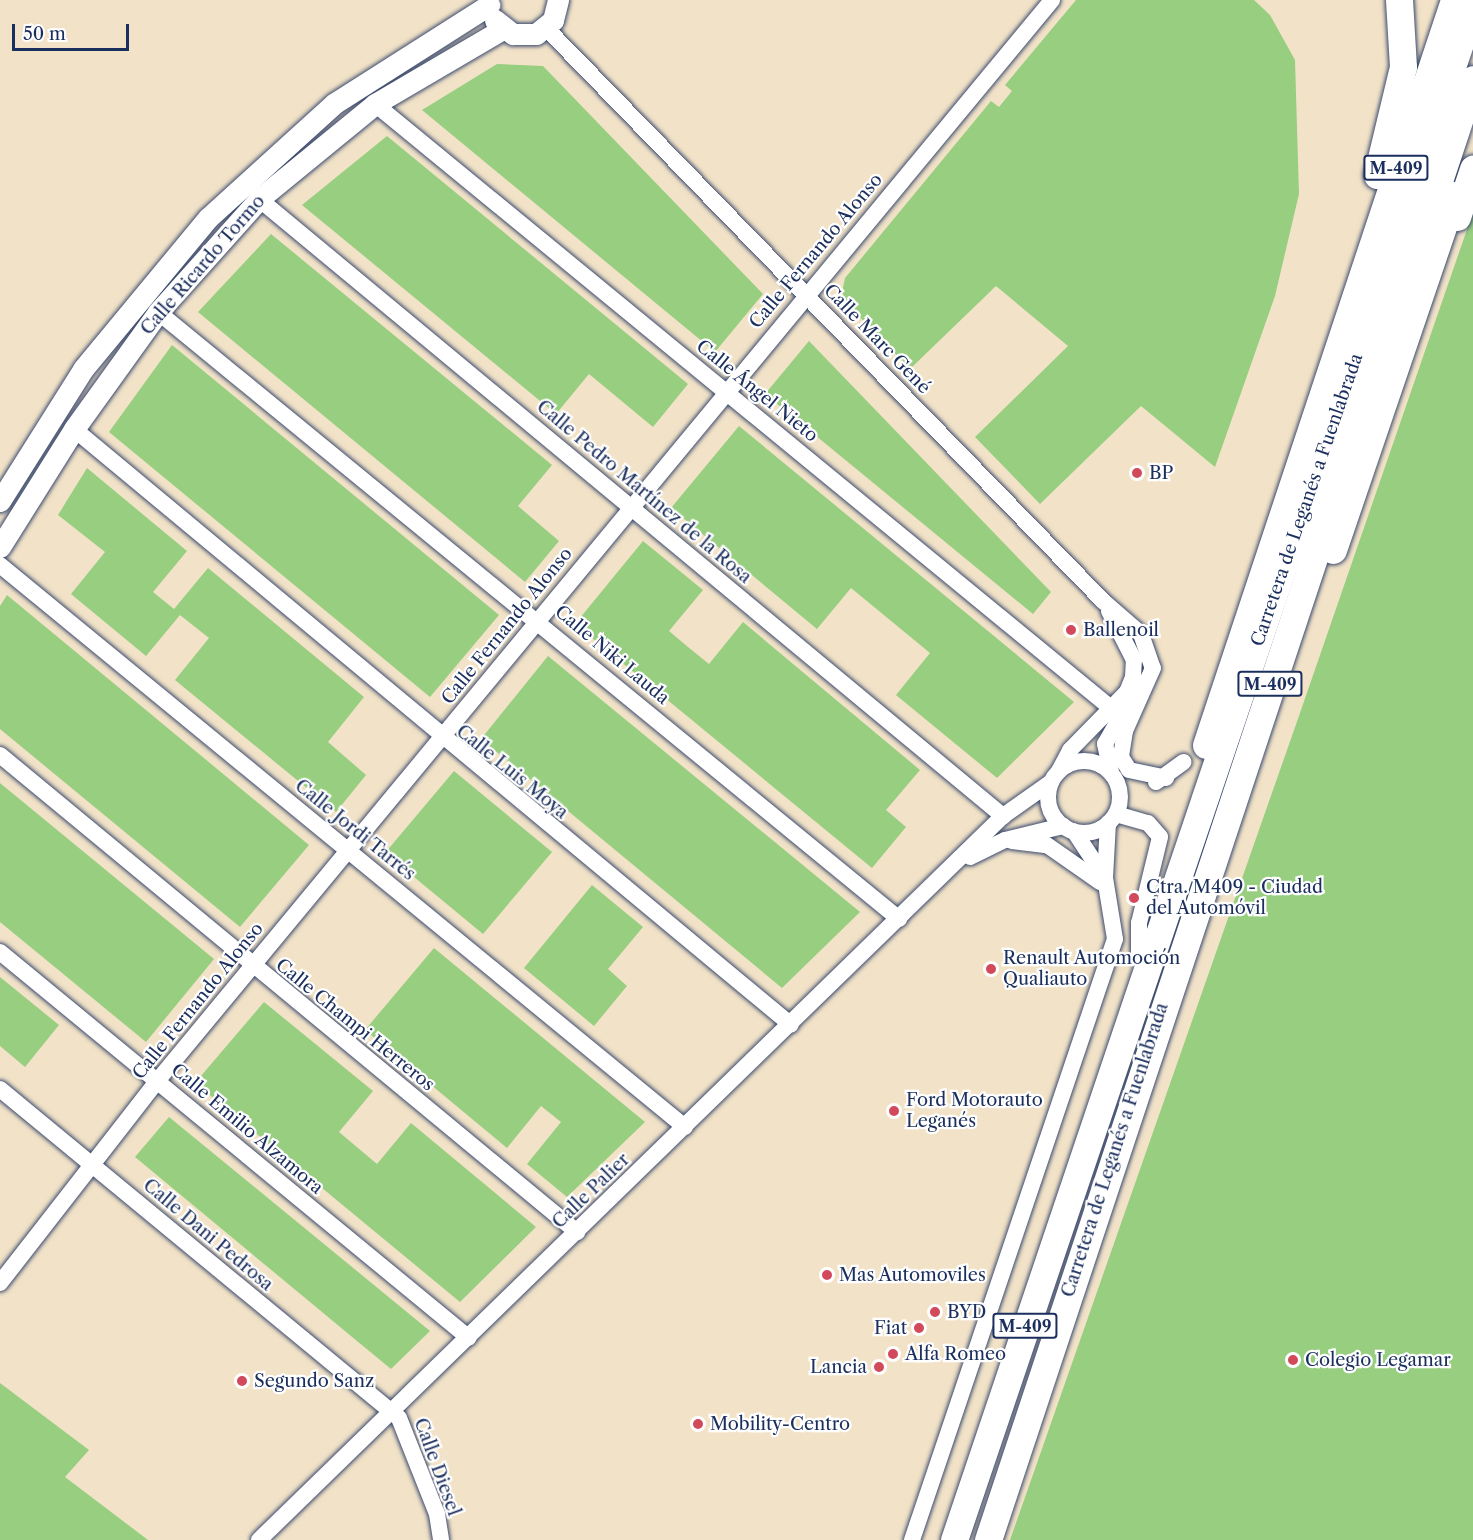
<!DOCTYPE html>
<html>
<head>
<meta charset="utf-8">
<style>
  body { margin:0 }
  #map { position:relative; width:1473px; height:1540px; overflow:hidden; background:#f2e3c8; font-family:"Libre Caslon Text",serif }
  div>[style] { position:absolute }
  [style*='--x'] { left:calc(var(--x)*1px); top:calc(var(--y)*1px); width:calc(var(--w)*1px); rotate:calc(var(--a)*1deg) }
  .green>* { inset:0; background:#97ce80 }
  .roads { filter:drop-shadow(0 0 2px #3b4a6e) drop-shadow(0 0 2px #3b4a6e) }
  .minor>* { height:16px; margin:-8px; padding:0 8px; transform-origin:8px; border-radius:8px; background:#fff }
  .minor>.ring { margin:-8px; padding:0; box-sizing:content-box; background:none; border:16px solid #fff; border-radius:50% }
  .tertiary>* { height:21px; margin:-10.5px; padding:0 10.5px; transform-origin:10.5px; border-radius:10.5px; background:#fff }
  .trunk>* { height:27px; margin:-13.5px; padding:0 13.5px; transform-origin:13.5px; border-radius:13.5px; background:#fff }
  .dots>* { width:16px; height:16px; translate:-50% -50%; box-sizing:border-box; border:3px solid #fff; border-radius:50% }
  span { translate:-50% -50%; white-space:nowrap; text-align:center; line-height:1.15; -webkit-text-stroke:4.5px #fff; paint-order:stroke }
  .shield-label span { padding:2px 4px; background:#fff; border:2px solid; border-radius:4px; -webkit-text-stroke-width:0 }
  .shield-label { font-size:16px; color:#1b2f5e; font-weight:700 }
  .street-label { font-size:18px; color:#1b2f5e }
  .poi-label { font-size:18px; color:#1b2f5e }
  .left { translate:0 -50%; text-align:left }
  .right { translate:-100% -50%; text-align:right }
  .scale { position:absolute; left:12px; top:24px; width:117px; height:27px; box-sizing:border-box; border:3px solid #1b2f5e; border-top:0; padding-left:8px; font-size:18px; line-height:21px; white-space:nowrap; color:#1b2f5e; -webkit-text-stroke:4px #fff; paint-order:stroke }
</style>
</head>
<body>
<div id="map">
  <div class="green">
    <i style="clip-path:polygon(1076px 0,1254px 0,1270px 15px,1295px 60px,1299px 194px,1275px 296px,1215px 467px,1141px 406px,1040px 504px,975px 437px,1068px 346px,996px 286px,910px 369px,847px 304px,842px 292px,845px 278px,991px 101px,999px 107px,1012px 91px,1005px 85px)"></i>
    <i style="clip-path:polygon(497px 64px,543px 66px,763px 294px,715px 352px,422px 110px)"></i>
    <i style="clip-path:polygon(387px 136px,688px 384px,653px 427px,589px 374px,556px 414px,302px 205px)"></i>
    <i style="clip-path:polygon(1473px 212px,1473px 1540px,1010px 1540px,1300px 713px)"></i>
    <i style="clip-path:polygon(271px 234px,552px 465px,518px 506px,559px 541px,525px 582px,198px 312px)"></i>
    <i style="clip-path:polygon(809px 341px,1051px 592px,1033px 614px,765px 394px)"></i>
    <i style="clip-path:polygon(172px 345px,499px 615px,430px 697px,109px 432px)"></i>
    <i style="clip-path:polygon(739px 426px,1074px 702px,997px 778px,896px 695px,930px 653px,851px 588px,817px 629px,671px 508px)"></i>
    <i style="clip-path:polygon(87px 468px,187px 551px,153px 592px,174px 609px,208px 568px,364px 697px,328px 742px,366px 775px,336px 812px,175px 680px,209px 638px,180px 615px,146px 656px,71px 594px,105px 552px,58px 515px)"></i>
    <i style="clip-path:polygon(643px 541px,703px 590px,669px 631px,688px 647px,709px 664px,743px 622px,920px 770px,886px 810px,906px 827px,872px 868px,575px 624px)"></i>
    <i style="clip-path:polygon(7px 595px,309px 845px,240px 927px,0 729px,0 606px)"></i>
    <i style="clip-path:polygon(548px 656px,860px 912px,782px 988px,481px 739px)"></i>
    <i style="clip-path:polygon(454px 771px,552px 852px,483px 934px,385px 853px)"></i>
    <i style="clip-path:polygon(0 783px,214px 959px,146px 1042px,0 922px)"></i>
    <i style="clip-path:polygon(592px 885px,643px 927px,608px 969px,627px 986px,594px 1026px,524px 968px)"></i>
    <i style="clip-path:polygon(434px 948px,645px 1122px,567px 1197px,527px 1164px,561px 1122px,541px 1106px,507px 1148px,365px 1030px)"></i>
    <i style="clip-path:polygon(0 977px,59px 1025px,25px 1067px,0 1046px)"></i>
    <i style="clip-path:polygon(264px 1002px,373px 1091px,339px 1132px,377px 1164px,411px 1123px,536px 1227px,460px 1302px,195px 1083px)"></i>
    <i style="clip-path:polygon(169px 1117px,274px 1203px,430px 1331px,391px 1369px,357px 1341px,135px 1157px)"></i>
    <i style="clip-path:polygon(0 1383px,89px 1450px,65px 1477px,148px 1540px,0 1540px)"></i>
  </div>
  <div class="roads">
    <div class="minor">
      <i style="--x:546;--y:28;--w:799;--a:45.81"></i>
      <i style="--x:1103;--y:601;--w:50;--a:41"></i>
      <i style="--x:1141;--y:634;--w:36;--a:71"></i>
      <i style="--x:1153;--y:668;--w:69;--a:114"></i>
      <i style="--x:1125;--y:731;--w:26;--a:99"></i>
      <i style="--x:1121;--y:757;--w:15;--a:58"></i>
      <i style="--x:1129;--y:770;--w:38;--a:12"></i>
      <i style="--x:375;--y:104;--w:954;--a:39.38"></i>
      <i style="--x:259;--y:199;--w:967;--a:39.67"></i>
      <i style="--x:158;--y:312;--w:958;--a:39.32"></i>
      <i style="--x:74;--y:429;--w:932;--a:39.73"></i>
      <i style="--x:0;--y:565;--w:886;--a:39.37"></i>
      <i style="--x:0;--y:755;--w:749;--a:39.58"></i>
      <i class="ring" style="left:1048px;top:761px;width:56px;height:56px"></i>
      <i style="--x:1059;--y:771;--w:24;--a:-62"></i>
      <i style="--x:1070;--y:750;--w:81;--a:-45.5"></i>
      <i style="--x:1127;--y:692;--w:16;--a:-68"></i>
      <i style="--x:1133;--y:677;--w:17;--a:-87"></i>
      <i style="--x:1134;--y:660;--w:55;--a:-117"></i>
      <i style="--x:1111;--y:772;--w:29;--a:-102"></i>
      <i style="--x:1105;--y:744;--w:43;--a:-60.4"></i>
      <i style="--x:1156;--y:782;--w:34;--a:-36"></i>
      <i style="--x:1116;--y:814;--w:33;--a:16"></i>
      <i style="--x:1148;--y:823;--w:18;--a:49"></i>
      <i style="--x:1160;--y:837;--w:89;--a:103.7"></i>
      <i style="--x:1139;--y:923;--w:33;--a:90"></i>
      <i style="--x:1012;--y:841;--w:35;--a:7"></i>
      <i style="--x:1047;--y:845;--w:65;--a:34.9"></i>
      <i style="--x:970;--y:857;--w:39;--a:-26"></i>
      <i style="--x:1005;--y:840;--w:60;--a:-13.6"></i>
      <i style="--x:1105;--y:878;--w:55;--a:-86.9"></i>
      <i style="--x:0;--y:952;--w:607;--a:39.46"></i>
      <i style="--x:0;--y:1089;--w:517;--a:39.51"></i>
      <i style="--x:399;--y:1418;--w:103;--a:68.4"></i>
      <i style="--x:437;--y:1514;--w:26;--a:81"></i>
      <i style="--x:0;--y:1283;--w:257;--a:-52.1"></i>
      <i style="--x:158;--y:1080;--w:1402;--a:-50.38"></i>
      <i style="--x:259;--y:1540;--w:1038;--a:-44.22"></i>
      <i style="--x:1003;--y:816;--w:59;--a:-35.3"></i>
      <i style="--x:912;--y:1540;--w:634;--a:-71.34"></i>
      <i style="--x:1115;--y:939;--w:62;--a:-99.3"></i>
      <i style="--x:1105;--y:878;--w:56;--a:-123.4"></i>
    </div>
    <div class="tertiary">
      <i style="--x:495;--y:20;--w:23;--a:38"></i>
      <i style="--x:513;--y:34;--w:23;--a:0"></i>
      <i style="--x:536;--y:34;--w:22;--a:-39"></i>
      <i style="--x:553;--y:20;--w:21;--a:-76"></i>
      <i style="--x:0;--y:501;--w:156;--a:-57.8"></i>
      <i style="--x:83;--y:369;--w:196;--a:-50.4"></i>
      <i style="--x:208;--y:218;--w:171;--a:-42.2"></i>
      <i style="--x:335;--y:103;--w:183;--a:-32.5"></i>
      <i style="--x:0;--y:547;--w:139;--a:-57.9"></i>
      <i style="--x:74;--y:429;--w:144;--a:-54.3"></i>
      <i style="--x:158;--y:312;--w:152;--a:-48.2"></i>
      <i style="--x:259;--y:199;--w:150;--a:-39.3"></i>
      <i style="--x:375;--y:104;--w:148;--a:-30.4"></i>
    </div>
    <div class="trunk">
      <i style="--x:1377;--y:175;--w:111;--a:-76.5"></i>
      <i style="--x:1403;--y:67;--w:67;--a:-93.4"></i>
      <i style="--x:1457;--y:217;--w:51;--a:-71.6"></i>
      <i style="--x:1333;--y:550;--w:375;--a:-71.2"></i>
      <i style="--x:1206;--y:745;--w:785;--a:-71.59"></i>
      <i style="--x:954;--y:1540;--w:1620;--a:-71.32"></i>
      <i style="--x:988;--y:1540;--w:1539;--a:-71.64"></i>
    </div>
  </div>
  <div class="dots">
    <i style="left:1137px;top:473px;background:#d1495b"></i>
    <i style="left:1071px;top:630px;background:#d1495b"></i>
    <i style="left:1134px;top:898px;background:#d1495b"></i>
    <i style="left:991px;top:969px;background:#d1495b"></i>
    <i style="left:894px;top:1111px;background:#d1495b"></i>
    <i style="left:827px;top:1275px;background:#d1495b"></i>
    <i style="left:935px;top:1312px;background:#d1495b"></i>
    <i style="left:919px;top:1328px;background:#d1495b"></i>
    <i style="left:893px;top:1354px;background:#d1495b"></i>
    <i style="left:1293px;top:1360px;background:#d1495b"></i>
    <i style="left:879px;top:1367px;background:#d1495b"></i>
    <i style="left:242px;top:1381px;background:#d1495b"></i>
    <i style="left:698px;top:1424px;background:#d1495b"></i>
  </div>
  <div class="shield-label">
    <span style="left:1396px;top:168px">M-409</span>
    <span style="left:1270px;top:684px">M-409</span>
    <span style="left:1025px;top:1326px">M-409</span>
  </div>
  <div class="street-label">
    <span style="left:816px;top:251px;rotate:-50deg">Calle Fernando Alonso</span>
    <span style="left:203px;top:265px;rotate:-49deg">Calle Ricardo Tormo</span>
    <span style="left:877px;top:339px;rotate:46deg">Calle Marc Gené</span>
    <span style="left:757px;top:391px;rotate:39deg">Calle Ángel Nieto</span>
    <span style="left:644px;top:492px;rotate:40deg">Calle Pedro Martínez de la Rosa</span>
    <span style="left:1307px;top:500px;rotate:-71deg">Carretera de Leganés a Fuenlabrada</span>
    <span style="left:507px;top:626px;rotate:-51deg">Calle Fernando Alonso</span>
    <span style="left:612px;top:655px;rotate:40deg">Calle Niki Lauda</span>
    <span style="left:512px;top:772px;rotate:39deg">Calle Luis Moya</span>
    <span style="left:355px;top:830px;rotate:39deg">Calle Jordi Tarrés</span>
    <span style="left:198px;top:1001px;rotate:-51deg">Calle Fernando Alonso</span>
    <span style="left:355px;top:1025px;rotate:39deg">Calle Champi Herreros</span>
    <span style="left:247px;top:1129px;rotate:40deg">Calle Emilio Alzamora</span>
    <span style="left:1115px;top:1150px;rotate:-72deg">Carretera de Leganés a Fuenlabrada</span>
    <span style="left:591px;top:1191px;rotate:-44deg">Calle Palier</span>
    <span style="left:208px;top:1235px;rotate:40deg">Calle Dani Pedrosa</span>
    <span style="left:437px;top:1467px;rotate:70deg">Calle Diesel</span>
  </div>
  <div class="poi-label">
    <span class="left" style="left:1149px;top:473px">BP</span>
    <span class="left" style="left:1083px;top:630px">Ballenoil</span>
    <span class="left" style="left:1146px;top:898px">Ctra. M409 - Ciudad<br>del Automóvil</span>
    <span class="left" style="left:1003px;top:969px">Renault Automoción<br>Qualiauto</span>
    <span class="left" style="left:906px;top:1111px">Ford Motorauto<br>Leganés</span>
    <span class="left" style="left:839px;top:1275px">Mas Automoviles</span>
    <span class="left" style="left:947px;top:1312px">BYD</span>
    <span class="right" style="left:907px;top:1328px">Fiat</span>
    <span class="left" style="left:905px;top:1354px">Alfa Romeo</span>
    <span class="left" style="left:1305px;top:1360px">Colegio Legamar</span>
    <span class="right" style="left:867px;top:1367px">Lancia</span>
    <span class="left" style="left:254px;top:1381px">Segundo Sanz</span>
    <span class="left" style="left:710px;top:1424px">Mobility-Centro</span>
  </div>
  <div class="scale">50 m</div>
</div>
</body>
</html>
